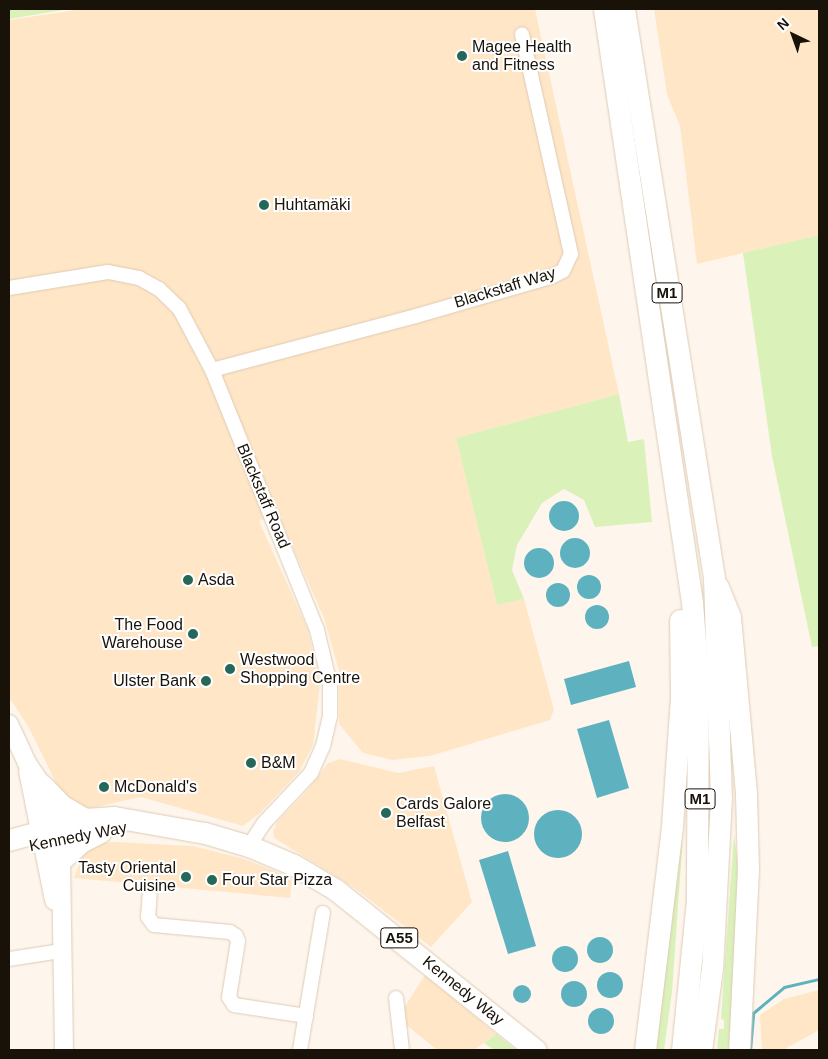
<!DOCTYPE html>
<html>
<head>
<meta charset="utf-8">
<style>
  body { margin:0 }
  #map { position:relative; width:828px; height:1059px; overflow:hidden; background:#fef6ed; font-family:Helvetica,sans-serif }
  div>[style] { position:absolute }
  [style*='--x'] { left:calc(var(--x)*1px); top:calc(var(--y)*1px); width:calc(var(--w)*1px); rotate:calc(var(--a)*1deg) }
  .built>* { inset:0; background:#ffe6c7 }
  .green>* { inset:0; background:#daf1ba }
  .water>* { inset:0; background:#5eb2c0 }
  .round { border-radius:50% }
  .stream>* { height:3px; margin:-1.5px; padding:0 1.5px; transform-origin:1.5px; border-radius:1.5px; background:#5eb2c0 }
  .roads { filter:drop-shadow(0 0 1px #decbb3) drop-shadow(0 0 1px #decbb3) }
  .minor>* { height:14px; margin:-7px; padding:0 7px; transform-origin:7px; border-radius:7px; background:#fff }
  .major>* { height:18px; margin:-9px; padding:0 9px; transform-origin:9px; border-radius:9px; background:#fff }
  .highway>* { height:21px; margin:-10.5px; padding:0 10.5px; transform-origin:10.5px; border-radius:10.5px; background:#fff }
  .dots>* { width:14px; height:14px; translate:-50% -50%; box-sizing:border-box; border:2px solid #fff; border-radius:50% }
  span { translate:-50% -50%; white-space:nowrap; text-align:center; line-height:1.15; -webkit-text-stroke:4px #fff; paint-order:stroke }
  .shield-label span { padding:1px 4px; background:#fff; border:1px solid; border-radius:4px; -webkit-text-stroke-width:0 }
  .shield-label { font-size:15px; color:#181209; font-weight:700 }
  .poi-label { font-size:16px; color:#181209 }
  .left { translate:0 -50%; text-align:left }
  .right { translate:-100% -50%; text-align:right }
  .street-label { font-size:16px; color:#181209 }
  .frame { position:absolute; inset:0; border:10px solid #181209; pointer-events:none }
  .north { position:absolute; left:768px; top:10px; width:50px; height:50px; -webkit-text-stroke:4px #fff; paint-order:stroke; rotate:318deg; font-size:14px; font-weight:700; line-height:20px; text-align:center; color:#181209 }
  .north::after { content:''; display:block; margin:auto; width:18px; height:22px; background:#181209; clip-path:polygon(50% 0,100% 100%,50% 72%,0 100%) }
</style>
</head>
<body>
<div id="map">
  <div class="built">
    <i style="clip-path:polygon(83px 9px,535px 9px,619px 394px,456px 438px,497px 605px,524px 599px,554px 710px,550px 720px,430px 756px,392px 760px,363px 753px,339px 724px,339px 671px,324px 618px,278px 514px,259px 521px,308px 630px,320px 684px,313px 745px,299px 772px,260px 813px,243px 826px,141px 797px,91px 808px,79px 807px,59px 789px,29px 728px,9px 697px,9px 20px)"></i>
    <i style="clip-path:polygon(654px 9px,819px 9px,819px 235px,697px 264px,680px 126px,667px 95px)"></i>
    <i style="clip-path:polygon(340px 759px,398px 773px,434px 766px,472px 902px,431px 947px,353px 887px,274px 838px,273px 831px,278px 821px,306px 792px,328px 763px)"></i>
    <i style="clip-path:polygon(115px 842px,193px 846px,244px 859px,292px 878px,290px 898px,74px 878px,84px 851px,101px 843px)"></i>
    <i style="clip-path:polygon(425px 975px,496px 1034px,474px 1050px,437px 1050px,404px 1023px,404px 1008px)"></i>
    <i style="clip-path:polygon(819px 990px,819px 1030px,783px 1050px,762px 1050px,760px 1015px,784px 999px)"></i>
  </div>
  <div class="green">
    <i style="clip-path:polygon(9px 9px,69px 9px,9px 19px)"></i>
    <i style="clip-path:polygon(819px 235px,819px 646px,812px 647px,772px 456px,743px 253px)"></i>
    <i style="clip-path:polygon(619px 394px,628px 442px,644px 439px,652px 522px,595px 527px,584px 500px,564px 489px,542px 503px,517px 545px,512px 570px,524px 599px,497px 605px,456px 438px)"></i>
    <i style="clip-path:polygon(683px 786px,682px 849px,672px 992px,664px 1050px,652px 1050px)"></i>
    <i style="clip-path:polygon(734px 834px,738px 865px,730px 1050px,717px 1050px,719px 1029px,724px 1029px,724px 1020px,721px 1019px)"></i>
    <i style="clip-path:polygon(496px 1034px,516px 1050px,494px 1050px,484px 1043px)"></i>
  </div>
  <div class="water">
    <i class="round" style="left:549px;top:501px;width:30px;height:30px"></i>
    <i class="round" style="left:560px;top:538px;width:30px;height:30px"></i>
    <i class="round" style="left:524px;top:548px;width:30px;height:30px"></i>
    <i class="round" style="left:577px;top:575px;width:24px;height:24px"></i>
    <i class="round" style="left:546px;top:583px;width:24px;height:24px"></i>
    <i class="round" style="left:585px;top:605px;width:24px;height:24px"></i>
    <i style="clip-path:polygon(629px 661px,636px 687px,571px 705px,564px 679px)"></i>
    <i style="clip-path:polygon(609px 720px,629px 788px,597px 798px,577px 729px)"></i>
    <i class="round" style="left:481px;top:794px;width:48px;height:48px"></i>
    <i class="round" style="left:534px;top:810px;width:48px;height:48px"></i>
    <i style="clip-path:polygon(508px 851px,536px 946px,508px 954px,479px 860px)"></i>
    <i class="round" style="left:587px;top:937px;width:26px;height:26px"></i>
    <i class="round" style="left:552px;top:946px;width:26px;height:26px"></i>
    <i class="round" style="left:597px;top:972px;width:26px;height:26px"></i>
    <i class="round" style="left:561px;top:981px;width:26px;height:26px"></i>
    <i class="round" style="left:513px;top:985px;width:18px;height:18px"></i>
    <i class="round" style="left:588px;top:1008px;width:26px;height:26px"></i>
  </div>
  <div class="stream">
    <i style="--x:750;--y:1050;--w:37;--a:-85"></i>
    <i style="--x:753;--y:1013;--w:40;--a:-40"></i>
    <i style="--x:784;--y:987;--w:36;--a:-13"></i>
  </div>
  <div class="roads">
    <div class="minor">
      <i style="--x:9;--y:288;--w:100;--a:-9.2"></i>
      <i style="--x:108;--y:272;--w:32;--a:11"></i>
      <i style="--x:139;--y:278;--w:23;--a:29"></i>
      <i style="--x:159;--y:289;--w:28;--a:44"></i>
      <i style="--x:179;--y:308;--w:70;--a:62"></i>
      <i style="--x:212;--y:370;--w:280;--a:68"></i>
      <i style="--x:317;--y:630;--w:57;--a:76.7"></i>
      <i style="--x:330;--y:685;--w:31;--a:90"></i>
      <i style="--x:330;--y:716;--w:31;--a:103"></i>
      <i style="--x:323;--y:746;--w:30;--a:114"></i>
      <i style="--x:311;--y:773;--w:69;--a:133.2"></i>
      <i style="--x:264;--y:823;--w:27;--a:123"></i>
      <i style="--x:212;--y:370;--w:211;--a:-14.8"></i>
      <i style="--x:416;--y:316;--w:141;--a:-16.1"></i>
      <i style="--x:551;--y:277;--w:13;--a:-27"></i>
      <i style="--x:563;--y:271;--w:19;--a:-65"></i>
      <i style="--x:571;--y:254;--w:225;--a:-102.6"></i>
      <i style="--x:150;--y:890;--w:27;--a:94"></i>
      <i style="--x:148;--y:917;--w:10;--a:53"></i>
      <i style="--x:154;--y:925;--w:76;--a:5.3"></i>
      <i style="--x:230;--y:932;--w:7;--a:34"></i>
      <i style="--x:236;--y:936;--w:5;--a:68"></i>
      <i style="--x:238;--y:941;--w:57;--a:99.1"></i>
      <i style="--x:229;--y:997;--w:9;--a:58"></i>
      <i style="--x:234;--y:1005;--w:73;--a:8.7"></i>
      <i style="--x:9;--y:959;--w:53;--a:-8.7"></i>
      <i style="--x:396;--y:998;--w:52;--a:83.4"></i>
      <i style="--x:300;--y:1050;--w:139;--a:-80.5"></i>
    </div>
    <div class="major">
      <i style="--x:9;--y:724;--w:43;--a:65.2"></i>
      <i style="--x:27;--y:763;--w:27;--a:56"></i>
      <i style="--x:42;--y:785;--w:77;--a:75.8"></i>
      <i style="--x:61;--y:860;--w:190;--a:89.1"></i>
      <i style="--x:28;--y:771;--w:132;--a:78.6"></i>
    </div>
    <div class="highway">
      <i style="--x:604;--y:9;--w:599;--a:81.56"></i>
      <i style="--x:692;--y:602;--w:79;--a:85.7"></i>
      <i style="--x:698;--y:681;--w:219;--a:90.3"></i>
      <i style="--x:697;--y:900;--w:151;--a:95.7"></i>
      <i style="--x:624;--y:9;--w:576;--a:81.01"></i>
      <i style="--x:714;--y:578;--w:220;--a:88.2"></i>
      <i style="--x:721;--y:798;--w:170;--a:93"></i>
      <i style="--x:712;--y:968;--w:83;--a:97.6"></i>
      <i style="--x:718;--y:587;--w:32;--a:68"></i>
      <i style="--x:730;--y:617;--w:178;--a:84.8"></i>
      <i style="--x:746;--y:794;--w:75;--a:88.5"></i>
      <i style="--x:748;--y:869;--w:181;--a:92.8"></i>
      <i style="--x:42;--y:785;--w:28;--a:46"></i>
      <i style="--x:61;--y:805;--w:28;--a:30"></i>
      <i style="--x:9;--y:840;--w:79;--a:-15.4"></i>
      <i style="--x:85;--y:819;--w:29;--a:-4"></i>
      <i style="--x:114;--y:817;--w:92;--a:10"></i>
      <i style="--x:205;--y:833;--w:46;--a:16.5"></i>
      <i style="--x:249;--y:846;--w:49;--a:22.9"></i>
      <i style="--x:294;--y:865;--w:49;--a:30.8"></i>
      <i style="--x:336;--y:890;--w:256;--a:38.7"></i>
      <i style="--x:61;--y:860;--w:27;--a:-42"></i>
      <i style="--x:81;--y:842;--w:22;--a:-27"></i>
      <i style="--x:645;--y:1050;--w:226;--a:-83.1"></i>
      <i style="--x:672;--y:826;--w:129;--a:-86"></i>
      <i style="--x:681;--y:697;--w:77;--a:-90.7"></i>
    </div>
  </div>
  <div class="dots">
    <i style="left:462px;top:56px;background:#25685a"></i>
    <i style="left:264px;top:205px;background:#25685a"></i>
    <i style="left:188px;top:580px;background:#25685a"></i>
    <i style="left:193px;top:634px;background:#25685a"></i>
    <i style="left:230px;top:669px;background:#25685a"></i>
    <i style="left:206px;top:681px;background:#25685a"></i>
    <i style="left:251px;top:763px;background:#25685a"></i>
    <i style="left:104px;top:787px;background:#25685a"></i>
    <i style="left:386px;top:813px;background:#25685a"></i>
    <i style="left:186px;top:877px;background:#25685a"></i>
    <i style="left:212px;top:880px;background:#25685a"></i>
  </div>
  <div class="shield-label">
    <span style="left:667px;top:293px">M1</span>
    <span style="left:700px;top:799px">M1</span>
    <span style="left:399px;top:938px">A55</span>
  </div>
  <div class="poi-label">
    <span class="left" style="left:472px;top:56px">Magee Health<br>and Fitness</span>
    <span class="left" style="left:274px;top:205px">Huhtamäki</span>
    <span class="left" style="left:198px;top:580px">Asda</span>
    <span class="right" style="left:183px;top:634px">The Food<br>Warehouse</span>
    <span class="left" style="left:240px;top:669px">Westwood<br>Shopping Centre</span>
    <span class="right" style="left:196px;top:681px">Ulster Bank</span>
    <span class="left" style="left:261px;top:763px">B&amp;M</span>
    <span class="left" style="left:114px;top:787px">McDonald's</span>
    <span class="left" style="left:396px;top:813px">Cards Galore<br>Belfast</span>
    <span class="right" style="left:176px;top:877px">Tasty Oriental<br>Cuisine</span>
    <span class="left" style="left:222px;top:880px">Four Star Pizza</span>
  </div>
  <div class="street-label">
    <span style="left:505px;top:288px;rotate:-17deg">Blackstaff Way</span>
    <span style="left:263px;top:496px;rotate:67deg">Blackstaff Road</span>
    <span style="left:78px;top:837px;rotate:-11deg">Kennedy Way</span>
    <span style="left:463px;top:991px;rotate:39deg">Kennedy Way</span>
  </div>
  <div class="frame"></div>
  <div class="north">N</div>
</div>
</body>
</html>
